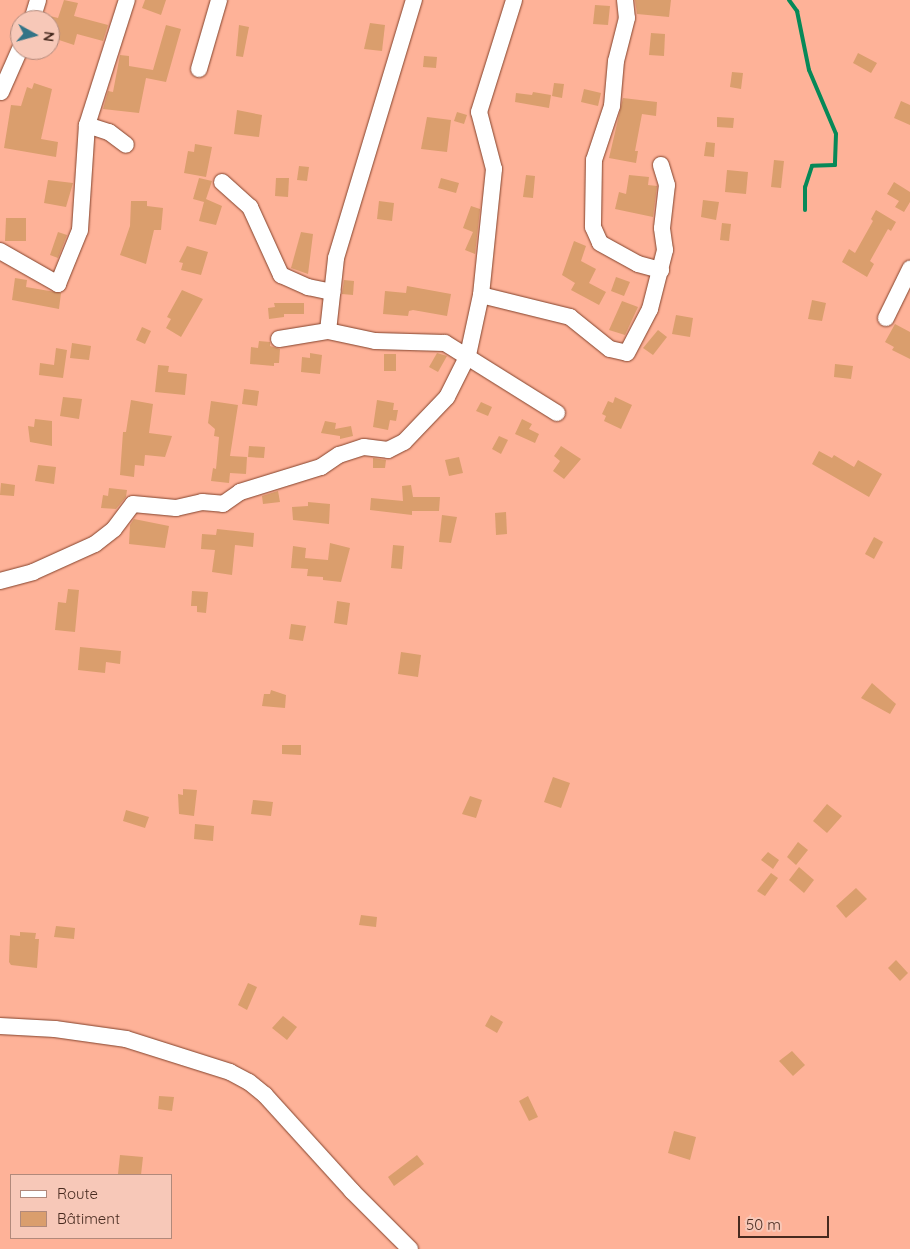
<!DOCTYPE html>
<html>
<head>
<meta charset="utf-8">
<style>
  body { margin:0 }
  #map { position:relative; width:910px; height:1249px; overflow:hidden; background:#feb298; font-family:Quicksand,sans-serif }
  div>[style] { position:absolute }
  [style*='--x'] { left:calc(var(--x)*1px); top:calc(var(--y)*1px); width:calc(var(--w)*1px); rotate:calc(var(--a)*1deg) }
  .stream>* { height:4px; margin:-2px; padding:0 2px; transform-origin:2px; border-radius:2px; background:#068958 }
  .building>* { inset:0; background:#da9e6d }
  .roads { filter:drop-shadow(0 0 1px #83422b) drop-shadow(0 0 1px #83422b) }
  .minor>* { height:16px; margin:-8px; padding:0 8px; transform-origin:8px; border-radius:8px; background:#fff }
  span { translate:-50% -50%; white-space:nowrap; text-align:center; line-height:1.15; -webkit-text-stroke:4px #f7c8b8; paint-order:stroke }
  .legend { position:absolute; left:10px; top:1174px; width:162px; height:65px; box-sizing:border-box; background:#f7c8b8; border:1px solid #b1897b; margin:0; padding:6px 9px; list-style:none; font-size:15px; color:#472a1f }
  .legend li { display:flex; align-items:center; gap:10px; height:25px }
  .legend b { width:25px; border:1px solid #b1897b }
  .north { position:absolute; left:10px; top:10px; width:50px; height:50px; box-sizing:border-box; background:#f7c8b8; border:1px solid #b1897b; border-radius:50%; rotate:97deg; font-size:14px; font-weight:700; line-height:20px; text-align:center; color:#472a1f }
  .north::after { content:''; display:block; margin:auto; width:18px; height:22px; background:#337487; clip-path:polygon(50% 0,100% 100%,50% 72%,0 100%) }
  .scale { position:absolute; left:738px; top:1216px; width:91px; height:22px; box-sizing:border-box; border:2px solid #472a1f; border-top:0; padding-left:6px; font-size:15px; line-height:18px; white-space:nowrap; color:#472a1f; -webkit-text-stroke:4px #f7c8b8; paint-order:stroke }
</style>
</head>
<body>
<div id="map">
  <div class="stream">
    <i style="--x:789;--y:0;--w:14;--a:54"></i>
    <i style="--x:797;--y:11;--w:60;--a:78.5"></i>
    <i style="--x:809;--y:70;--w:69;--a:67.1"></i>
    <i style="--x:836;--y:134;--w:31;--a:92"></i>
    <i style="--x:835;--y:165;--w:23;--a:178"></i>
    <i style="--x:812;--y:166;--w:22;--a:108"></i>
    <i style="--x:805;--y:187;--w:23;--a:90"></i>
  </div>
  <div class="building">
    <i style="clip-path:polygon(64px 0,78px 3px,74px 16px,108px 25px,103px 41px,77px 34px,74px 45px,50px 37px,50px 16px,58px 18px)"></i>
    <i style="clip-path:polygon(145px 0,166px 0,161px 15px,142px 8px)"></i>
    <i style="clip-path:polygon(635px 0,671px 0,669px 17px,637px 14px)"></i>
    <i style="clip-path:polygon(595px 5px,610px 6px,608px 25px,593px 24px)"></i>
    <i style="clip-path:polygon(370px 23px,385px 25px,382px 51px,364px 49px)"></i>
    <i style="clip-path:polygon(166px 25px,181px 29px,166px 82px,146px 78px,139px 113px,103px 109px,108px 91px,113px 92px,120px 55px,129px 56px,129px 66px,153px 70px)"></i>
    <i style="clip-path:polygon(239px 25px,249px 27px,243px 57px,236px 56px)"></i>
    <i style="clip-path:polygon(651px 33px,665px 34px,664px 56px,649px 55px)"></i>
    <i style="clip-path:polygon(858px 53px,877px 63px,871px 73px,853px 63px)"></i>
    <i style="clip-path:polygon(424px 56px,437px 57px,436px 68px,423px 67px)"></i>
    <i style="clip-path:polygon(732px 72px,743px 73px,741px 89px,730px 87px)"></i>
    <i style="clip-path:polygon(34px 83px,52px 89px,41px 139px,58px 142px,56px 157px,4px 148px,11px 105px,21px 106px,27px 87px,32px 89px)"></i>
    <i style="clip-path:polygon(554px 83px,564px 84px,562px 98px,552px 96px)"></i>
    <i style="clip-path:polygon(584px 89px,601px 93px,598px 106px,581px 102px)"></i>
    <i style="clip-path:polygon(533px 92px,551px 95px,549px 108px,515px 102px,516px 93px,532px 95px)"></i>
    <i style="clip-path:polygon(623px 98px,657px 102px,656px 116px,642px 114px,635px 151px,638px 151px,636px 163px,609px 158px)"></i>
    <i style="clip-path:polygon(901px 101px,910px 105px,910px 125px,894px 118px)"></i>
    <i style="clip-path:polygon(237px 110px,262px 115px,259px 137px,234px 134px)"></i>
    <i style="clip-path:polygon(457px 112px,467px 115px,464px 124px,454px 121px)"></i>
    <i style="clip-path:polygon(427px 117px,451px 120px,447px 152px,421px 149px)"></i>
    <i style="clip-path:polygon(717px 117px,734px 118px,733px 128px,717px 127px)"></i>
    <i style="clip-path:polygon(706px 142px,715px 143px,714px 157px,704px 156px)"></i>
    <i style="clip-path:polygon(195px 144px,212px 147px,206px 177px,184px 173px,188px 151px,194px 152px)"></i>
    <i style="clip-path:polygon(774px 160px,784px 161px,781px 188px,771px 187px)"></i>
    <i style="clip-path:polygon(299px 166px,309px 167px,307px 181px,297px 180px)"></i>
    <i style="clip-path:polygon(727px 170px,748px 172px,746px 194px,725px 192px)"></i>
    <i style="clip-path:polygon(526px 175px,535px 176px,533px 198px,523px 197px)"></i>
    <i style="clip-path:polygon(629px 175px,649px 177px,648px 185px,657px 186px,653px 217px,615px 209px,619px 192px,626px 194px)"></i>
    <i style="clip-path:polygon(199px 178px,212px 181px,206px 199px,222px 206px,216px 225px,199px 221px,204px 202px,193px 199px)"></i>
    <i style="clip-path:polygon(276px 178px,289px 178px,288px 197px,275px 196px)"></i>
    <i style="clip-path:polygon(441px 178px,459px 183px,456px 193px,438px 188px)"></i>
    <i style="clip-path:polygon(48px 180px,73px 183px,66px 207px,44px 203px)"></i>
    <i style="clip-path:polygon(894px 182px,910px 192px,910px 202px,904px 212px,895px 207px,899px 201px,887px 194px)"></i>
    <i style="clip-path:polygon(703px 200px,719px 202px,716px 220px,701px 217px)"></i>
    <i style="clip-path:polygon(131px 201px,147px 201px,147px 206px,163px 208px,161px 230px,154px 230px,146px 264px,120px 255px,130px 226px)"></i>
    <i style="clip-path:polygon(379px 201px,394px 203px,392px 221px,377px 219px)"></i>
    <i style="clip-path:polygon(471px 206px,480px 209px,475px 254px,465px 250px,473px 232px,463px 228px)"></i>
    <i style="clip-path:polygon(876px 210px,896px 222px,891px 231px,888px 229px,870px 261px,874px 264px,867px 277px,842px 262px,849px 249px,855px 253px,873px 221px,871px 219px)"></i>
    <i style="clip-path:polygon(6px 218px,26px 218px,26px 241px,5px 241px)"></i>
    <i style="clip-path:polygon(722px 223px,731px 224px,729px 241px,720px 240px)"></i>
    <i style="clip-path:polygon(58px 232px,67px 235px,58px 258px,50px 255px)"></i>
    <i style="clip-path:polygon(301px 232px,313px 234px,308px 274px,291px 268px)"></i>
    <i style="clip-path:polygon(574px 241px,586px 246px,581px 261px,596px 269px,589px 283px,606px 292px,599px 305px,571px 290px,575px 283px,562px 275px)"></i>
    <i style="clip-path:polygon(187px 246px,208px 252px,201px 275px,181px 270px,183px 263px,179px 262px)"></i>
    <i style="clip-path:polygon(616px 277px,630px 282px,624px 296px,611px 291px)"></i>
    <i style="clip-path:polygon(15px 278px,27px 280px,26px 287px,61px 293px,59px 309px,12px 300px)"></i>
    <i style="clip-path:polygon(344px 280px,354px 281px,353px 295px,342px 294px)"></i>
    <i style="clip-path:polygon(407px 286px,451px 294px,447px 316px,413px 310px,409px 311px,408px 316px,383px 314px,385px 291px,406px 293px)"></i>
    <i style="clip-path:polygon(182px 290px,203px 299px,181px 337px,166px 328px,171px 319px,167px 317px)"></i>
    <i style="clip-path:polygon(812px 300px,826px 303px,822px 321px,808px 319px)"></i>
    <i style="clip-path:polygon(622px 301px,638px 307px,625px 335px,609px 330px)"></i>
    <i style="clip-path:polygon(274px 303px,304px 303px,304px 314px,284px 314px,284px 317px,269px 319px,268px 308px,275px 307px)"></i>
    <i style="clip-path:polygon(676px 315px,693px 318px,690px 337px,672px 334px)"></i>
    <i style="clip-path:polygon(895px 324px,910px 332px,910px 359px,892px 350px,894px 347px,885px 342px)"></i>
    <i style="clip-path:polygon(142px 327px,151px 331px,145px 344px,136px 340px)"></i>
    <i style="clip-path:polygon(658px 330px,667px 337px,653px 355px,643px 348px)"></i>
    <i style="clip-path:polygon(259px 341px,270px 342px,270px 346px,280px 349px,279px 363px,274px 363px,274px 366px,250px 364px,251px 347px,258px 348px)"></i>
    <i style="clip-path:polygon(72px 343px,91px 346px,89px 360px,70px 358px)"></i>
    <i style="clip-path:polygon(56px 348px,67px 350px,63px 378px,39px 375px,40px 363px,54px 365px)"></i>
    <i style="clip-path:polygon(310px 353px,322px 355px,320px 374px,301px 372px,302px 357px,310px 358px)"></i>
    <i style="clip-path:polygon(437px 353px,447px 356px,438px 372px,429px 367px)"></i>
    <i style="clip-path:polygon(384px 354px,396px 354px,396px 371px,384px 371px)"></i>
    <i style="clip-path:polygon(835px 364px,853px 366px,851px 379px,834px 377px)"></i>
    <i style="clip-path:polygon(158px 365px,169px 366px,168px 372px,187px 374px,185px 395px,155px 392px)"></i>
    <i style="clip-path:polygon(244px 389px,259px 391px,257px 406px,242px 404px)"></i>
    <i style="clip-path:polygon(63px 397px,82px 399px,79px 419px,60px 416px)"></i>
    <i style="clip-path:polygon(615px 397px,632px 405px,621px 429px,604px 421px,606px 416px,602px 414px,608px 401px,613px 403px)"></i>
    <i style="clip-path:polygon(131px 400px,153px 404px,149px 433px,172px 436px,165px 457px,145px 455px,144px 466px,135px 465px,134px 477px,120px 475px,123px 432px,126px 432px)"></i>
    <i style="clip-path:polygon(377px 400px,394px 403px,393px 410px,398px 410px,396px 421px,390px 420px,388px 430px,373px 427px)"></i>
    <i style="clip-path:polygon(211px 401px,238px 405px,230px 456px,247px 457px,246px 474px,230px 473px,229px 483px,211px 481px,213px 468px,216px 469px,219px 437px,214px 436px,215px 429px,208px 423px)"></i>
    <i style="clip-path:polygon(481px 402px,492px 407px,488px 416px,476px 411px)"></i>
    <i style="clip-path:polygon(35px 419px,52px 421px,52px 446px,30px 442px,28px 426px,34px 427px)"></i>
    <i style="clip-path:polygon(522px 419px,532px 424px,529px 429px,539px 434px,535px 443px,515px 434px)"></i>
    <i style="clip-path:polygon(325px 421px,336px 423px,335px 429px,351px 426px,353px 436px,340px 439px,340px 436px,321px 433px)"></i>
    <i style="clip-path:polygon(499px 436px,508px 440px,501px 454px,492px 449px)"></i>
    <i style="clip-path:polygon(249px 446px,265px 447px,264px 458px,248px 457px)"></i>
    <i style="clip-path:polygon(561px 446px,581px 459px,564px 479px,553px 471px,560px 461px,554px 456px)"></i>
    <i style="clip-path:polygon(819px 451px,832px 458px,834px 455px,854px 467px,858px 460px,882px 474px,869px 497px,812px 464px)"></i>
    <i style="clip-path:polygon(459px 457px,463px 473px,449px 476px,445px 460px)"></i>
    <i style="clip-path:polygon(373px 458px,386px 460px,385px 468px,373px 468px)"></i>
    <i style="clip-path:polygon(38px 465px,56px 467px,54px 484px,35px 481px)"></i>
    <i style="clip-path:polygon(1px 483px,15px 485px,14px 496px,0 495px)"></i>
    <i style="clip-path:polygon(411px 485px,413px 497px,440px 497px,439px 511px,412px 511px,412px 515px,370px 510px,371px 498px,403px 501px,402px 486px)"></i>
    <i style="clip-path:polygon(109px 488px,127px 490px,126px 497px,116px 509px,101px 508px,103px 495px,108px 496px)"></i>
    <i style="clip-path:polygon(278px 491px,280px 502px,263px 504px,262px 496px)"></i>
    <i style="clip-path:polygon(308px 502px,330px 504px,329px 524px,293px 520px,292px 507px,308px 506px)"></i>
    <i style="clip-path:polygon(506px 512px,507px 534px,496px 535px,495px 513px)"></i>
    <i style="clip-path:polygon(442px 515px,457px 517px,451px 543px,439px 542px)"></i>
    <i style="clip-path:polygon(134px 519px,169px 526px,165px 548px,129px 544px,130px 525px)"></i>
    <i style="clip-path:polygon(217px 529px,254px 533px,253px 547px,235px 545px,232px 575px,212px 572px,215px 550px,201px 549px,202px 534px,216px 535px)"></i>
    <i style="clip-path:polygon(874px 537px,883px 542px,874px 559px,865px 554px)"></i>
    <i style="clip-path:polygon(330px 543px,350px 548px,341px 582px,323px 580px,323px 577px,307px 576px,308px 569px,291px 568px,293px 546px,306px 548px,305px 558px,328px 560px)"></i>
    <i style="clip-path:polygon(393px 545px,404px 546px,402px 569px,391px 568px)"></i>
    <i style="clip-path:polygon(68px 589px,79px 590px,75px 632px,55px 630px,58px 602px,66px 603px)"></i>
    <i style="clip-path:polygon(192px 591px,208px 592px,206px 613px,197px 612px,197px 606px,191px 606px)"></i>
    <i style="clip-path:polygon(337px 601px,350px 603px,347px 625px,334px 623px)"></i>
    <i style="clip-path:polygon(291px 624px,306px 626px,303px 641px,289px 639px)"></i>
    <i style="clip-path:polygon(80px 647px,121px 651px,120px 664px,106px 662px,105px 673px,78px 670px)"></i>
    <i style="clip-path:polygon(401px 652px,421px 655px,418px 677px,398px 674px)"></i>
    <i style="clip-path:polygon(872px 683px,896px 704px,890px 714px,861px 698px)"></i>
    <i style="clip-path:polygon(271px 690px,286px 695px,285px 708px,262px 706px,264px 694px,270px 694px)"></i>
    <i style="clip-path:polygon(282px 745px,301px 745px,301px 755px,282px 754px)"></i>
    <i style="clip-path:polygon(553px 777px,570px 783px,561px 808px,544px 802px)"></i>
    <i style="clip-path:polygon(183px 789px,197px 790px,194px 816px,179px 814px,178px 794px,183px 795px)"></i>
    <i style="clip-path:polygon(470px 796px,482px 800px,476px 818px,462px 814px)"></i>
    <i style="clip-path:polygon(253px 800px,273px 802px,271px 816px,251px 814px)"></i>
    <i style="clip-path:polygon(827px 804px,842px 816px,827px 833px,813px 821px)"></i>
    <i style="clip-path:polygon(126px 810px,149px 817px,145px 828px,123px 821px)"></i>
    <i style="clip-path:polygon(195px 824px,214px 826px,213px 841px,194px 839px)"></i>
    <i style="clip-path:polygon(798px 842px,808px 850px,796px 865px,787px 857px)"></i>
    <i style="clip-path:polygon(768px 852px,779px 860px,773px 869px,761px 860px)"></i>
    <i style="clip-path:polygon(799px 867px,814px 880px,804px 893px,789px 880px)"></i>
    <i style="clip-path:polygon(771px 873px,778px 878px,765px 896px,757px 891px)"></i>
    <i style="clip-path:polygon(856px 888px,867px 899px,846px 918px,836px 906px)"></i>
    <i style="clip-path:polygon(361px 915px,377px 917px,376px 927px,359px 925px)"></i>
    <i style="clip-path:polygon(56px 926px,75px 928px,74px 939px,54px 937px)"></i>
    <i style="clip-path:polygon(20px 932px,36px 933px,35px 939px,39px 939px,37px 968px,11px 965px,9px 962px,10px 935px,20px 936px)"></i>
    <i style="clip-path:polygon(896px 960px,908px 973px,900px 981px,888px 968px)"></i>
    <i style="clip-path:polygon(248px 983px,257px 987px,247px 1010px,238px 1005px)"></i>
    <i style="clip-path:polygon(491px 1015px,503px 1022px,497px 1033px,485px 1026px)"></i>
    <i style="clip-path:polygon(283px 1016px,297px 1027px,287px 1040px,272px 1028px)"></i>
    <i style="clip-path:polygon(792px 1051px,805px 1065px,793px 1076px,779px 1061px)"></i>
    <i style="clip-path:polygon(159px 1096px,174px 1097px,172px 1111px,158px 1109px)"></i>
    <i style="clip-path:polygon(528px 1096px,538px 1117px,529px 1121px,519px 1101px)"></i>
    <i style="clip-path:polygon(674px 1131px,696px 1137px,690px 1160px,668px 1153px)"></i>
    <i style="clip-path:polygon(120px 1155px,143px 1157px,141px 1175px,118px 1174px)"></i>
    <i style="clip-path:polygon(417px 1155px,424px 1164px,394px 1186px,388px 1177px)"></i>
  </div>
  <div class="roads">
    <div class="minor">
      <i style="--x:625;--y:0;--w:18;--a:84"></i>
      <i style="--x:627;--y:18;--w:44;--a:104.3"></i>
      <i style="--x:616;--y:61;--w:45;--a:95.1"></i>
      <i style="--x:612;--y:106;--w:57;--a:108.4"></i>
      <i style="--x:594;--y:160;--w:67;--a:90.9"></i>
      <i style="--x:593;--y:227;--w:17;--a:66"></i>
      <i style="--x:600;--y:243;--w:43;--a:28.9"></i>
      <i style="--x:638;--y:264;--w:24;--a:15"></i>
      <i style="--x:32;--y:20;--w:21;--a:-73"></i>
      <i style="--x:199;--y:69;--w:72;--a:-73.8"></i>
      <i style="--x:1;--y:92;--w:47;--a:-66.2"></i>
      <i style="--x:87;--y:125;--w:23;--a:18"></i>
      <i style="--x:109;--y:132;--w:21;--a:37"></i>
      <i style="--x:222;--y:182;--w:38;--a:42"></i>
      <i style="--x:250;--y:207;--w:75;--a:65.5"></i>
      <i style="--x:281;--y:275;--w:30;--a:24"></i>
      <i style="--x:308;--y:287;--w:25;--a:12"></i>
      <i style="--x:0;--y:251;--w:67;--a:29.6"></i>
      <i style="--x:58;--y:284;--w:58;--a:-67.8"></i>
      <i style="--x:80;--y:230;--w:105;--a:-86.2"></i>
      <i style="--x:87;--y:125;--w:131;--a:-72.3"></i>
      <i style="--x:481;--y:295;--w:92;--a:13.9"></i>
      <i style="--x:570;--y:317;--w:51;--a:38.7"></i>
      <i style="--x:610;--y:349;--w:17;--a:13"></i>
      <i style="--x:627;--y:353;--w:50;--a:-62.4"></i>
      <i style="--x:650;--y:309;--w:61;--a:-75.7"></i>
      <i style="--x:665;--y:250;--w:22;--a:-98"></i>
      <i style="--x:662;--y:228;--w:43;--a:-83.4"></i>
      <i style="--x:667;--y:185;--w:21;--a:-107"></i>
      <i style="--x:886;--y:318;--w:55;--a:-63.9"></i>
      <i style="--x:328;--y:331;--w:73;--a:-83.7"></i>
      <i style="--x:336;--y:258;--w:270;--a:-73.2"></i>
      <i style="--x:279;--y:339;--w:50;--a:-9.3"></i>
      <i style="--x:328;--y:331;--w:48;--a:12"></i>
      <i style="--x:375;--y:341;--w:70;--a:1.6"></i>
      <i style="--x:445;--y:343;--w:132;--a:32"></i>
      <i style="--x:0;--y:581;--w:34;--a:-15"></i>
      <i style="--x:33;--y:572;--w:68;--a:-24.3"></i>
      <i style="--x:95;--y:544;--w:24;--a:-38"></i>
      <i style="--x:114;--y:529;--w:31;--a:-53"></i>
      <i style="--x:133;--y:504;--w:43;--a:5.3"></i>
      <i style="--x:176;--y:508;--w:27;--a:-13"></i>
      <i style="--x:202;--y:502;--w:21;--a:5"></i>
      <i style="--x:223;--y:504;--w:21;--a:-35"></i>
      <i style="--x:240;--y:492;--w:85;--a:-17.2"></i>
      <i style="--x:321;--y:467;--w:22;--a:-34"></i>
      <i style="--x:339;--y:455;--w:26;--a:-18"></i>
      <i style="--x:364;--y:447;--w:24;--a:7"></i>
      <i style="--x:388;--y:450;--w:18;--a:-27"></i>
      <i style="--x:404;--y:442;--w:62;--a:-46.3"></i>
      <i style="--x:447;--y:397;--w:47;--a:-63.4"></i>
      <i style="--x:468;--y:355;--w:61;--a:-77.8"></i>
      <i style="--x:481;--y:295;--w:127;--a:-84.1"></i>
      <i style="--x:494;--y:169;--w:59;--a:-104.7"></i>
      <i style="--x:479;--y:112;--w:117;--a:-72.6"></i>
      <i style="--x:0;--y:1026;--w:55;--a:3.1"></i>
      <i style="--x:55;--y:1029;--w:72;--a:8"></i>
      <i style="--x:126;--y:1039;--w:109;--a:17.6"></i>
      <i style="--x:230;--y:1072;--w:21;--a:28"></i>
      <i style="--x:249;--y:1082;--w:21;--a:39"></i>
      <i style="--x:265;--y:1095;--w:130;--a:47.8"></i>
      <i style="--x:352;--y:1191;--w:82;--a:45"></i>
    </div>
  </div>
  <ul class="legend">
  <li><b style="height:6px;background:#fff"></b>Route</li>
  <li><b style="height:14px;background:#da9e6d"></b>Bâtiment</li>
  </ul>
  <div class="north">N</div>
  <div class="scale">50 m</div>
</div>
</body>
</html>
